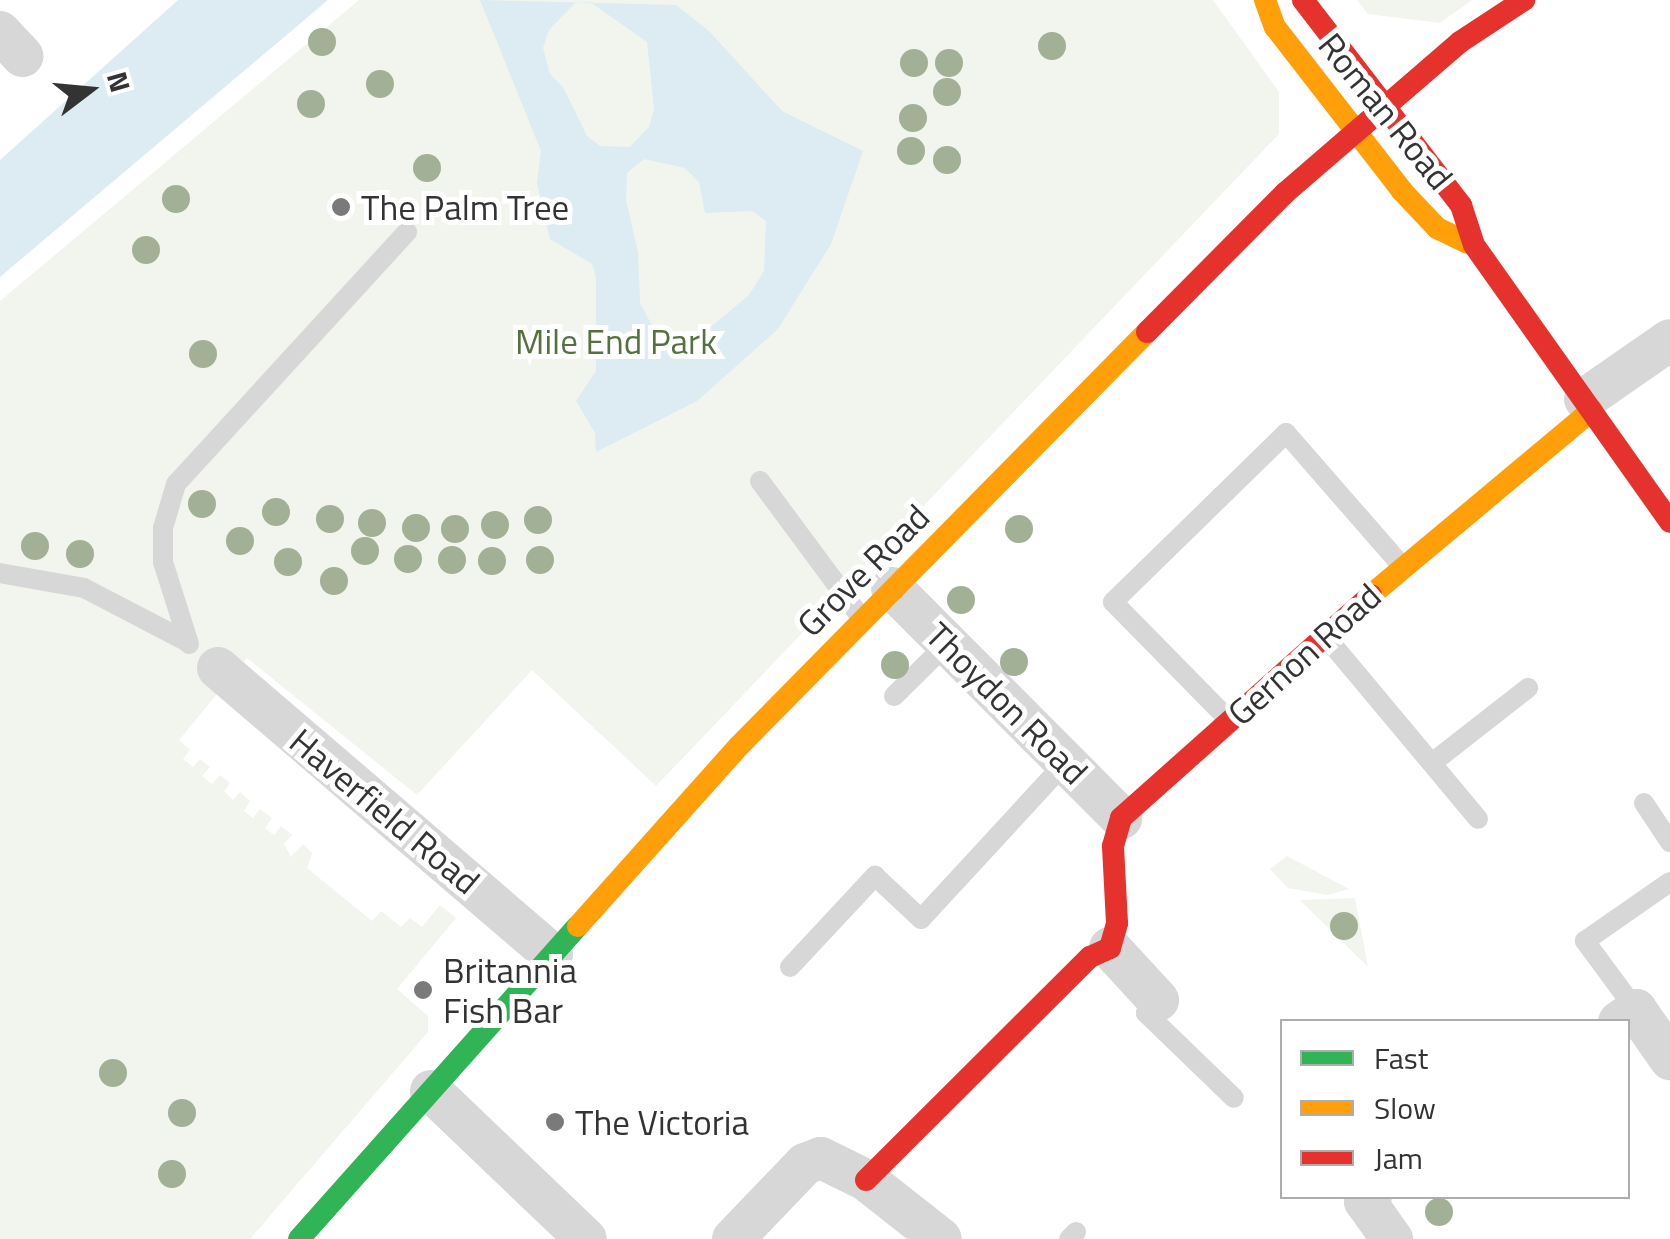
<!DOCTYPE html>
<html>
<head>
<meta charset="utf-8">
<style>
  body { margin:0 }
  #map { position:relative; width:1670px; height:1239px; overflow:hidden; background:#fff; font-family:"Titillium Web",sans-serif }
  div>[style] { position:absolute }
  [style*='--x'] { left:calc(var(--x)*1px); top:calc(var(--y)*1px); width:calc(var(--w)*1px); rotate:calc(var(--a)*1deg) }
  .green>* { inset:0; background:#f1f5ed }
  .water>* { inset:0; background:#ddebf3 }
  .lane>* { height:20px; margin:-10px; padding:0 10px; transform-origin:10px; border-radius:10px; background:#d7d7d7 }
  .street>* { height:42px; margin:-21px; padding:0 21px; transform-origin:21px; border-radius:21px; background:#d7d7d7 }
  .fast>* { height:22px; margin:-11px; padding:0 11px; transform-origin:11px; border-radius:11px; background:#30b455 }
  .slow>* { height:22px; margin:-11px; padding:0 11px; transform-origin:11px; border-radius:11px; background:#ff9f0a }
  .jam>* { height:22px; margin:-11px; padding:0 11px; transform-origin:11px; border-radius:11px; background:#e5322d }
  .trees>* { width:28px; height:28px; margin:-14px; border-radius:50%; background:#a2b095 }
  .dots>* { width:28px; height:28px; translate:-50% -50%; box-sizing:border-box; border:5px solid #fff; border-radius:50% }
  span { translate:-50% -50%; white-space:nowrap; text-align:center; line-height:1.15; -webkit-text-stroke:10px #fff; paint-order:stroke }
  .street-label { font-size:35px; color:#333 }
  .poi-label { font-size:35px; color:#333 }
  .left { translate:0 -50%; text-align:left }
  .park-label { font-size:35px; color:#56703f }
  .legend { position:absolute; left:1280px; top:1019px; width:350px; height:180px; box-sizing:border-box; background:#fff; border:2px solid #adadad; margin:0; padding:12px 18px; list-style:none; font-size:30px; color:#333 }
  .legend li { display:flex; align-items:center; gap:20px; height:50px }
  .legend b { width:50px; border:2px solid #adadad }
  .north { position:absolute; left:40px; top:40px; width:100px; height:100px; -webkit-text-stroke:8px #fff; paint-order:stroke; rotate:74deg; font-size:28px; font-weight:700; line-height:40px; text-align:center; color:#333 }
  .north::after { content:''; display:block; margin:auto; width:35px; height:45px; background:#333; clip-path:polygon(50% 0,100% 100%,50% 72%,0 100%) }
</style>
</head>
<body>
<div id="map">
  <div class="green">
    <i style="clip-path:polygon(359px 0,1213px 0,1279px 92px,1279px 134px,656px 786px,532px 670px,417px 795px,247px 658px,179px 740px,190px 750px,183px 759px,193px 767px,200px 759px,210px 767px,202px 776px,212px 784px,220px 775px,230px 783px,224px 791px,233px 800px,240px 792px,250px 801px,244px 811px,253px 818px,260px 809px,272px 818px,265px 828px,274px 835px,281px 826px,292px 835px,284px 844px,291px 857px,303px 844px,312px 853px,307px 868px,372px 921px,381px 911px,401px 927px,410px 918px,422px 927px,440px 905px,456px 918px,397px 989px,428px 1016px,428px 1032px,250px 1239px,0 1239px,0 301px)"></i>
    <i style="clip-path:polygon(1357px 0,1472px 0,1440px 23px,1368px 14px)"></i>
    <i style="clip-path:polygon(1287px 856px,1349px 889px,1327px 895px,1288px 888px,1270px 869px)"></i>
    <i style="clip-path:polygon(1355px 898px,1368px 967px,1300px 900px)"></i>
  </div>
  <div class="water">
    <i style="clip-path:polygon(178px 0,328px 0,0 277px,0 160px)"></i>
    <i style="clip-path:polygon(evenodd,480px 0,676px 5px,709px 31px,782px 111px,863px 151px,831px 244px,778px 329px,697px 401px,596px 452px,595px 433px,576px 401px,596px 371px,596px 277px,592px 264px,550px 239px,537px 183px,541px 151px,480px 0,590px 2px,647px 42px,654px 109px,649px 127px,630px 147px,600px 146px,587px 136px,563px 87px,550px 74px,543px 48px,549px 30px,575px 3px,590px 2px,480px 0,644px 159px,685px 168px,699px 182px,705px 213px,752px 211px,766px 221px,764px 271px,749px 295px,689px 345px,655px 331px,640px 303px,638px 252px,626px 200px,627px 173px,644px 159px)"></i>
  </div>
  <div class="lane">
    <i style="--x:760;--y:481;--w:168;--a:53.5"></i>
    <i style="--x:0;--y:573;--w:85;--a:10.1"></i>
    <i style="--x:84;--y:588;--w:115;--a:27.5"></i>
    <i style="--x:1326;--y:637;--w:237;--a:50.1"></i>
    <i style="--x:189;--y:644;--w:86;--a:-107.6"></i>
    <i style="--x:163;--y:562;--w:34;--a:-90"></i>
    <i style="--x:163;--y:528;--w:46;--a:-73.5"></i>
    <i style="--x:176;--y:484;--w:342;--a:-47.5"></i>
    <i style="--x:894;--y:696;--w:76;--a:-44.5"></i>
    <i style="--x:1228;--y:719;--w:164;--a:-134.5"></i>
    <i style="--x:1113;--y:602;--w:242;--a:-44.3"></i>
    <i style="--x:1286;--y:433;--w:175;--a:48.9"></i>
    <i style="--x:1432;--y:763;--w:122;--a:-38"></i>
    <i style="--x:1644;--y:803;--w:47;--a:56.3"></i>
    <i style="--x:790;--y:967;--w:125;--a:-47"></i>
    <i style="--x:875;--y:876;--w:63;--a:43.1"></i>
    <i style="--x:921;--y:919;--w:214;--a:-47.3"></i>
    <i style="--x:1156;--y:1002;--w:15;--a:132"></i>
    <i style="--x:1146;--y:1013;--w:122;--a:44"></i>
    <i style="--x:1636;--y:1010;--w:86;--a:-126.5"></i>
    <i style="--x:1585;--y:941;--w:103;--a:-34.8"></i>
    <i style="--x:1069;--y:1239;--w:10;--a:-45"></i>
  </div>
  <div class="street">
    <i style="--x:0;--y:32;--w:33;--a:47"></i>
    <i style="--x:1585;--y:399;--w:103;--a:-34.8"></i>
    <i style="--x:892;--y:588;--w:325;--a:45.1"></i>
    <i style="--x:218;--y:668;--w:440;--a:40.6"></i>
    <i style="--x:1110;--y:948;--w:71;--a:47.3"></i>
    <i style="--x:1619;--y:1022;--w:21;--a:-35"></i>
    <i style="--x:1636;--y:1010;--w:60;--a:55.2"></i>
    <i style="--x:431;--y:1091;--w:214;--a:43.7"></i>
    <i style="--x:1371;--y:1196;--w:8;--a:140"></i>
    <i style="--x:1365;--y:1201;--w:47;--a:54.6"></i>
    <i style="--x:733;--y:1239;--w:104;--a:-46.2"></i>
    <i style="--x:805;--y:1164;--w:17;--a:-21"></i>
    <i style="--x:821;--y:1158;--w:50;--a:26.1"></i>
    <i style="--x:866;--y:1180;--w:95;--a:38.2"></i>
  </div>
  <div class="fast">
    <i style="--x:299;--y:1239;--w:419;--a:-48.3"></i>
  </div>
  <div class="slow">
    <i style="--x:1265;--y:0;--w:29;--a:70"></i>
    <i style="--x:1275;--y:27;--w:207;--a:52.2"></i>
    <i style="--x:1402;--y:191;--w:51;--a:46.6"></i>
    <i style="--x:1437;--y:228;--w:34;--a:26"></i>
    <i style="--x:1371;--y:595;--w:288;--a:-39.9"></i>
    <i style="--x:578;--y:926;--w:241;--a:-48.2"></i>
    <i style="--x:739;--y:746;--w:581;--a:-45.42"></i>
  </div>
  <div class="jam">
    <i style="--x:1303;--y:0;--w:259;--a:52.4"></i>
    <i style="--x:1461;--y:205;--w:42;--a:72"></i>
    <i style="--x:1474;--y:245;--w:339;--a:54.7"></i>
    <i style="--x:1147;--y:332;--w:196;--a:-45.2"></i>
    <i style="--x:1285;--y:193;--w:231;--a:-40.8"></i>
    <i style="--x:1460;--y:42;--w:77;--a:-33.3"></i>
    <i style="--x:866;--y:1180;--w:316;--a:-44.9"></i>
    <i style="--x:1090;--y:957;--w:22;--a:-24"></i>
    <i style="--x:1110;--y:948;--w:26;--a:-74"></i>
    <i style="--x:1117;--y:923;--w:77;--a:-93"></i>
    <i style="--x:1113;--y:846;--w:29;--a:-74"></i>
    <i style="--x:1121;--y:818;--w:335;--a:-41.7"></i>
  </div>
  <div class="trees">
    <i style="left:322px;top:42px"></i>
    <i style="left:1052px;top:46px"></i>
    <i style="left:914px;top:63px"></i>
    <i style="left:949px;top:63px"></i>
    <i style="left:380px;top:84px"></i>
    <i style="left:947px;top:92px"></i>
    <i style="left:311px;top:104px"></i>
    <i style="left:913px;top:118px"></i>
    <i style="left:911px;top:151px"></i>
    <i style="left:947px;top:160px"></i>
    <i style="left:427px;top:168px"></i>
    <i style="left:176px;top:199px"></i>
    <i style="left:146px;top:250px"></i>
    <i style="left:203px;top:354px"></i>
    <i style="left:202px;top:504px"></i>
    <i style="left:276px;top:512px"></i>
    <i style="left:330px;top:519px"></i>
    <i style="left:538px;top:520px"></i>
    <i style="left:372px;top:523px"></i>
    <i style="left:495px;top:525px"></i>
    <i style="left:416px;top:528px"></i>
    <i style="left:455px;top:529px"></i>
    <i style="left:1019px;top:529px"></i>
    <i style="left:240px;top:541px"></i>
    <i style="left:35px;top:546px"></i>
    <i style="left:365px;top:551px"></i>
    <i style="left:80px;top:554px"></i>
    <i style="left:408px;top:559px"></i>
    <i style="left:452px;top:560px"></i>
    <i style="left:540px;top:560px"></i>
    <i style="left:492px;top:561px"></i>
    <i style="left:288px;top:562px"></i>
    <i style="left:334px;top:581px"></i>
    <i style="left:961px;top:600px"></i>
    <i style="left:1014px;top:662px"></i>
    <i style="left:895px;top:665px"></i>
    <i style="left:1344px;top:926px"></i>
    <i style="left:113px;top:1073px"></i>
    <i style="left:182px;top:1113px"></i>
    <i style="left:172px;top:1174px"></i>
    <i style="left:1439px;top:1212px"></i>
  </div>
  <div class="dots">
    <i style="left:341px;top:207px;background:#7a7a7a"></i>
    <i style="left:423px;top:990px;background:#7a7a7a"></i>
    <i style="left:555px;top:1122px;background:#7a7a7a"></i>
  </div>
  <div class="street-label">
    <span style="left:1386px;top:111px;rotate:51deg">Roman Road</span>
    <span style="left:863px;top:570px;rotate:-45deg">Grove Road</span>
    <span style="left:1304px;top:654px;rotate:-42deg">Gernon Road</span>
    <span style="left:1007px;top:703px;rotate:45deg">Thoydon Road</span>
    <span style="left:385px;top:811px;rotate:40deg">Haverfield Road</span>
  </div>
  <div class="poi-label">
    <span class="left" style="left:361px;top:207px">The Palm Tree</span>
    <span class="left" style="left:443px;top:990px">Britannia<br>Fish Bar</span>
    <span class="left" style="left:575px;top:1122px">The Victoria</span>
  </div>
  <div class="park-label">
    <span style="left:616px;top:341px">Mile End Park</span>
  </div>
  <ul class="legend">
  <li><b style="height:12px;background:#30b455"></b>Fast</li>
  <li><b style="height:12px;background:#ff9f0a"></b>Slow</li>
  <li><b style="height:12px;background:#e5322d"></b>Jam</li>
  </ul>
  <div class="north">N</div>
</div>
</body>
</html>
